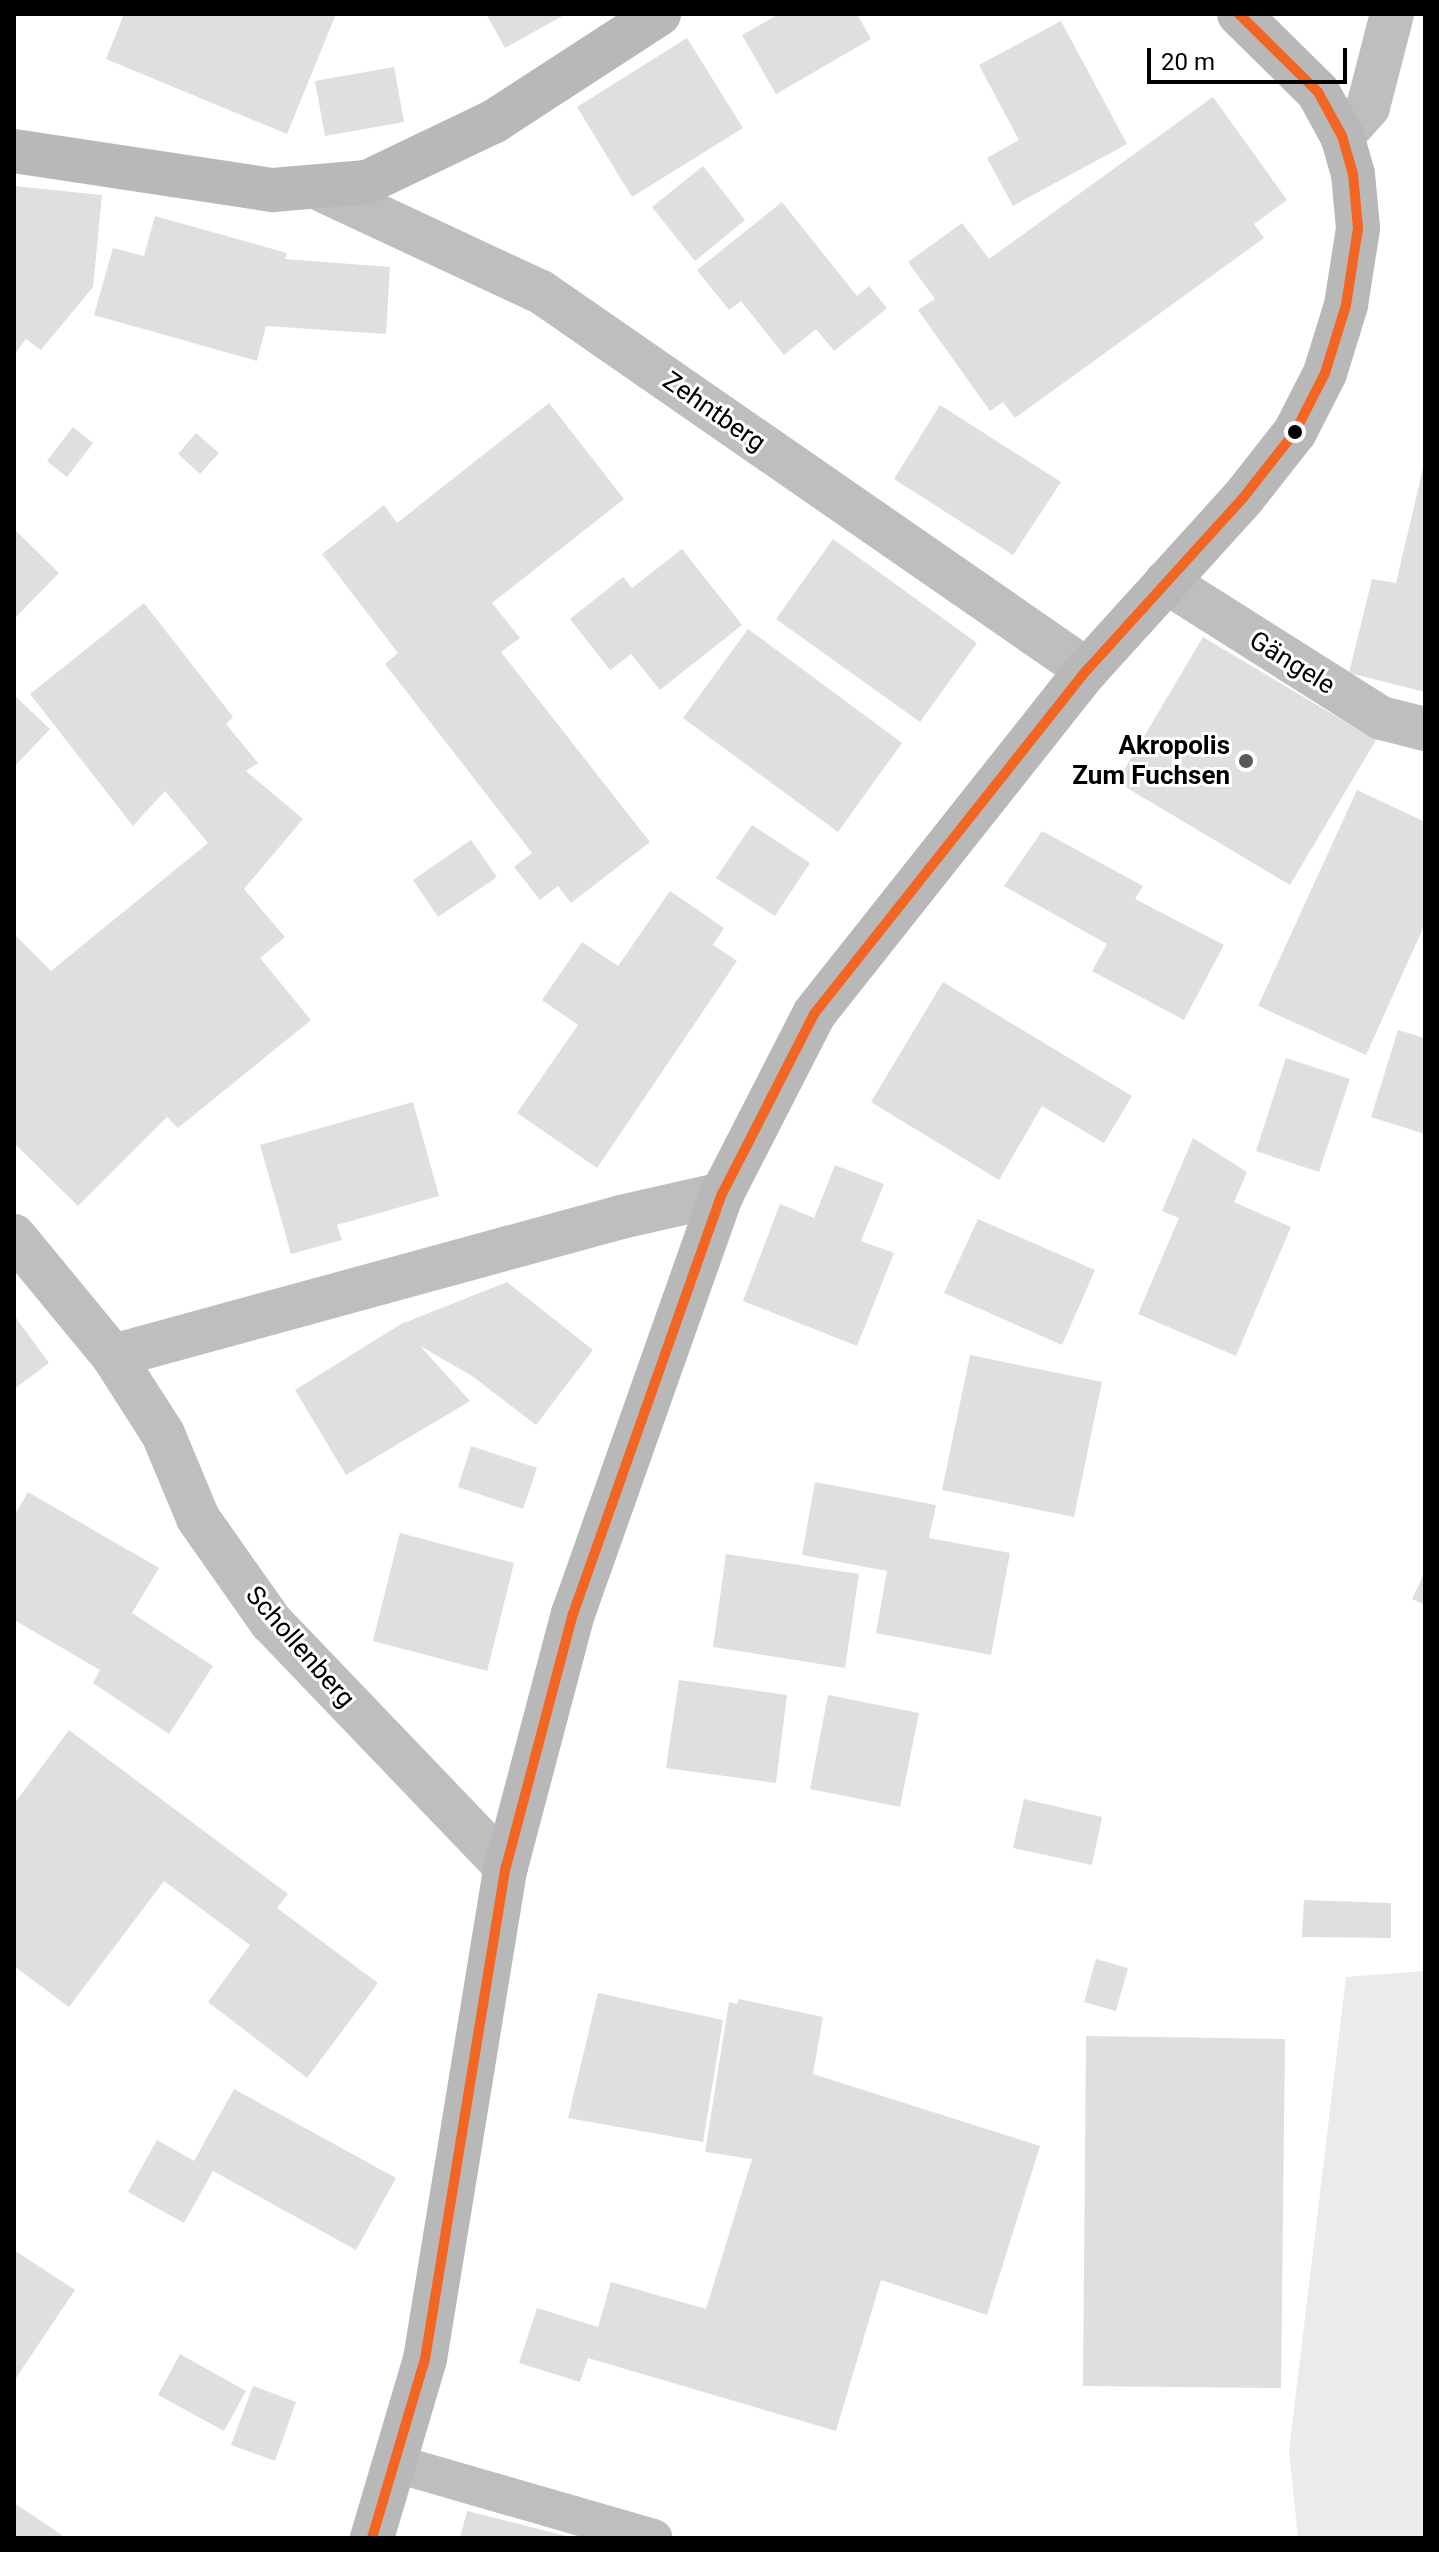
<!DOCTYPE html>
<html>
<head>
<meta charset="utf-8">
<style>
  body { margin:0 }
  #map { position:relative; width:1439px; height:2552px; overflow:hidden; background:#fff; font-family:Roboto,sans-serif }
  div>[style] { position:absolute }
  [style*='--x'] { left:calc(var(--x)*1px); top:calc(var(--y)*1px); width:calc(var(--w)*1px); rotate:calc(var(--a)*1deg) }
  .green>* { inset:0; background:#ebebeb }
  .building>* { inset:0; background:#dfdfdf }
  .lane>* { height:38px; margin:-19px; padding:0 19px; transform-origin:19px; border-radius:19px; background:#bebebe }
  .street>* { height:44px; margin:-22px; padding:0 22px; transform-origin:22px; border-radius:22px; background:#bebebe }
  .secondary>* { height:44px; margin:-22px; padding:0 22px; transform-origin:22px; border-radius:22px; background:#b8b8b8 }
  .bus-1>* { height:10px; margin:-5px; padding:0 5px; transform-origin:5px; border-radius:5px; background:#f26522 }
  .dots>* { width:22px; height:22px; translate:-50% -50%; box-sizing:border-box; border:4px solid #fff; border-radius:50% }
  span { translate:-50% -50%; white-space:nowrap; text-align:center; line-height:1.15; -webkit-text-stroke:6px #fff; paint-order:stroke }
  .street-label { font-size:26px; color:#000 }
  .poi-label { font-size:26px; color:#000; font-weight:700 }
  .right { translate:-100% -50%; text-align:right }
  .frame { position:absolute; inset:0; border:16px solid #000; pointer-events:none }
  .scale { position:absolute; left:1147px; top:48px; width:200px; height:36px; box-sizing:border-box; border:4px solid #000; border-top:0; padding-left:10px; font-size:24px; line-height:28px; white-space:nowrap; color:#000; -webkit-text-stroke:6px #fff; paint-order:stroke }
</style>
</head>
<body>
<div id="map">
  <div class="green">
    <i style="clip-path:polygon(1425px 1971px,1425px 2538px,1298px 2538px,1289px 2451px,1346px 1977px)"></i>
  </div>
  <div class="building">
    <i style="clip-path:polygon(124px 14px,336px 14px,287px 134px,106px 59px)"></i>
    <i style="clip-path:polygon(486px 14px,566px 14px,505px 48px)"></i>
    <i style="clip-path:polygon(779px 14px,857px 14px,871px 39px,776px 94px,742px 35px)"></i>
    <i style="clip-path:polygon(1061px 21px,1127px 144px,1013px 206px,987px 158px,1019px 140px,979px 65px)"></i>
    <i style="clip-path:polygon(687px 38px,743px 128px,632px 197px,577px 107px)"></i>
    <i style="clip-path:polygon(394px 67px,404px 122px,325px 136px,315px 81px)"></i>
    <i style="clip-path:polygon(1213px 97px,1287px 200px,1254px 224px,1264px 238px,1015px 418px,1003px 402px,990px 411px,918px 310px,935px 299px,908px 262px,962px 223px,989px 259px)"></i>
    <i style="clip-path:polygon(703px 166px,745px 220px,695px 261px,652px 207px)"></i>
    <i style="clip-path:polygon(14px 186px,102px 195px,93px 287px,41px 350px,26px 339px,14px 355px)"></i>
    <i style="clip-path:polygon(782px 202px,857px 296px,869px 286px,887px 308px,834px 351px,816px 329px,784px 355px,741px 301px,729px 310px,697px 270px)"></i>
    <i style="clip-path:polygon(155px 216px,287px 253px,285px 259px,390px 267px,386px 334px,266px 326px,257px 361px,94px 315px,113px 248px,144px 256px)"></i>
    <i style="clip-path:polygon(549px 403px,624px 499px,492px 603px,520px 638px,501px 652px,650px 842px,571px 903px,558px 886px,540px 900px,514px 867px,532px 853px,385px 664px,398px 653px,322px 554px,384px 505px,397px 523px)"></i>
    <i style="clip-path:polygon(940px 405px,1061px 482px,1013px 555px,894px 479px)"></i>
    <i style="clip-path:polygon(73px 427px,93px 443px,67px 477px,47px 461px)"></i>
    <i style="clip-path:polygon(196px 433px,219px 453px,200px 474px,178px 454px)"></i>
    <i style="clip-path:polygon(1424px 464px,1425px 464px,1425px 692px,1349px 673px,1372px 579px,1396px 583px)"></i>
    <i style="clip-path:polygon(14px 529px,59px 573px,14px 619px)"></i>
    <i style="clip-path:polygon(833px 539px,977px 643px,920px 722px,776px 619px)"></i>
    <i style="clip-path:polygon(682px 549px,742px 625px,660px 690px,631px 654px,610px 670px,570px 619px,623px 577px,632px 588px)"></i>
    <i style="clip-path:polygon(144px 603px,233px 717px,226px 724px,258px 763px,246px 771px,303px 819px,244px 889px,285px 937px,260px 958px,311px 1020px,178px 1128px,167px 1117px,78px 1206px,14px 1143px,14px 934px,51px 971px,208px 843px,165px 791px,133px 826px,30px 694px)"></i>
    <i style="clip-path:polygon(748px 629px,902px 743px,838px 832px,683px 718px)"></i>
    <i style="clip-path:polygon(1203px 637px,1376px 740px,1290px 885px,1117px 782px)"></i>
    <i style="clip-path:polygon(14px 695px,50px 729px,14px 767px)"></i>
    <i style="clip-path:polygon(1357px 790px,1425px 822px,1425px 924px,1366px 1055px,1258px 1006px)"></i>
    <i style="clip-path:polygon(752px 825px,810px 863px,775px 916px,716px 878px)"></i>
    <i style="clip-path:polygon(1042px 831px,1143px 886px,1135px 899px,1224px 945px,1184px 1020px,1092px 971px,1107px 944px,1004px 886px)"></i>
    <i style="clip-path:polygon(471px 840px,497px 877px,438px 917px,413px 880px)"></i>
    <i style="clip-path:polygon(670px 891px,724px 928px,713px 945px,737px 961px,597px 1168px,517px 1113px,578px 1025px,542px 1000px,582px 942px,618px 966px)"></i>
    <i style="clip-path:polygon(943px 982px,1132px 1096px,1104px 1143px,1042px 1106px,999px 1180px,871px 1102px)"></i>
    <i style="clip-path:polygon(1398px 1030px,1425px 1038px,1425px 1134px,1371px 1117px)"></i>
    <i style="clip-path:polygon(1286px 1058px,1350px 1079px,1319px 1172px,1256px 1151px)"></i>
    <i style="clip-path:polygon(413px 1102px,439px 1196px,337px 1225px,342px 1240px,291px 1254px,260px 1145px)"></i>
    <i style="clip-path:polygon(1193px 1138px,1247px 1172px,1234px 1202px,1291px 1227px,1236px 1356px,1138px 1314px,1179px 1218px,1162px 1211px)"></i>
    <i style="clip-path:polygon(835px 1165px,884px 1184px,861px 1241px,894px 1253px,857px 1346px,743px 1301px,780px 1204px,814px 1218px)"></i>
    <i style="clip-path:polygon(978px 1219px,1095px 1270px,1062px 1345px,944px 1293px)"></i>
    <i style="clip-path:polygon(507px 1282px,593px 1350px,536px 1425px,472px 1376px,420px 1346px,470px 1401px,346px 1475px,295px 1390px,401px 1324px)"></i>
    <i style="clip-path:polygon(16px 1318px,49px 1363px,14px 1389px,14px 1320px)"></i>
    <i style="clip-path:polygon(970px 1355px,1102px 1382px,1074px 1517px,942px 1490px)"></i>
    <i style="clip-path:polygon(471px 1446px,537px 1468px,523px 1509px,458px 1487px)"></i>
    <i style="clip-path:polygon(815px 1482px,936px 1505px,929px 1538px,1010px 1553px,991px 1655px,876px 1633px,887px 1571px,802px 1555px)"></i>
    <i style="clip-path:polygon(28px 1492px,159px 1568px,132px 1613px,213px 1666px,169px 1734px,93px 1683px,100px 1670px,14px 1620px,14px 1516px)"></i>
    <i style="clip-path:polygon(400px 1533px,514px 1563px,487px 1671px,373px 1641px)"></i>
    <i style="clip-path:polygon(726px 1554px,859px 1574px,845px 1668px,713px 1647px)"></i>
    <i style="clip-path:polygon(1425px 1572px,1425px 1605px,1412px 1599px)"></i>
    <i style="clip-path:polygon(679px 1680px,787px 1695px,776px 1783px,666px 1768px)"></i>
    <i style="clip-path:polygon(828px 1695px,919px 1713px,900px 1807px,810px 1789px)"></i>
    <i style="clip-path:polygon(69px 1730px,288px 1894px,277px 1908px,378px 1983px,307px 2078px,208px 2002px,250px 1945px,164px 1881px,69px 2007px,14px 1966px,14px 1804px)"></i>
    <i style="clip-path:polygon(1024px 1799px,1102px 1817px,1092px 1865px,1013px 1848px)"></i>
    <i style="clip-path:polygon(1304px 1900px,1391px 1903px,1391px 1938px,1302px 1937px)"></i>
    <i style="clip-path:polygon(1096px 1959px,1128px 1968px,1116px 2011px,1084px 2002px)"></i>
    <i style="clip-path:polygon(598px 1993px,723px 2020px,703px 2142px,568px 2118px)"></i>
    <i style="clip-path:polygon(739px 1999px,823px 2017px,813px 2074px,1040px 2146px,987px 2315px,881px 2280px,836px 2431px,588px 2358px,580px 2382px,519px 2363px,537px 2308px,598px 2327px,611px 2282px,706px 2309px,752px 2159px,705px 2152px,729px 2002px,737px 2004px)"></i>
    <i style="clip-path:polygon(1086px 2036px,1285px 2039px,1281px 2388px,1083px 2386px)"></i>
    <i style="clip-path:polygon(234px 2089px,396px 2178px,356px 2250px,213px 2171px,184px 2223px,128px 2192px,157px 2140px,194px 2161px)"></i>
    <i style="clip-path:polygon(14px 2250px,75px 2290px,14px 2381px)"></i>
    <i style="clip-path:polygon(180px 2354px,246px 2391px,224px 2431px,158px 2395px)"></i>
    <i style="clip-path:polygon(253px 2386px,296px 2402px,275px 2461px,231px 2445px)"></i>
    <i style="clip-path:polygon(14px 2503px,62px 2535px,61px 2538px,14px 2538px)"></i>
    <i style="clip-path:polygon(467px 2511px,570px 2537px,569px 2538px,460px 2538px)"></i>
  </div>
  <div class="lane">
    <i style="--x:397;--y:2464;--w:267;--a:16.1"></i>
  </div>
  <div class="street">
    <i style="--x:1342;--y:136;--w:39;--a:-48"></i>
    <i style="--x:1368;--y:107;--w:96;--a:-75.5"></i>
    <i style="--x:322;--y:190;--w:242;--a:25"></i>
    <i style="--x:541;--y:292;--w:664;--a:34.7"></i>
    <i style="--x:1166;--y:582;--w:254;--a:32.3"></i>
    <i style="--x:1381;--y:718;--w:45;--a:14"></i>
    <i style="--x:14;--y:1236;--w:156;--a:50.5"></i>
    <i style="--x:506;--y:1867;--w:339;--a:-133.8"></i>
    <i style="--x:271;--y:1622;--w:127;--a:-125.1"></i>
    <i style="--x:198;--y:1518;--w:91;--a:-112.6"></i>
    <i style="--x:163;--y:1434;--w:93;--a:-122.7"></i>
    <i style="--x:113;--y:1356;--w:527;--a:-15.3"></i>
    <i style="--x:621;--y:1217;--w:104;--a:-12.8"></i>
  </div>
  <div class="secondary">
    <i style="--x:14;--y:151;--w:262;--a:8.6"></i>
    <i style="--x:273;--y:190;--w:94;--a:-4.9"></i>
    <i style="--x:367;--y:182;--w:140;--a:-25.5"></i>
    <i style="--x:493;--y:122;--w:198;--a:-33"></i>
    <i style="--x:372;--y:2538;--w:187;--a:-73.5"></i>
    <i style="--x:425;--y:2359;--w:499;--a:-80.7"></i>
    <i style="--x:506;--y:1867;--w:262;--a:-75.2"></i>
    <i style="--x:573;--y:1614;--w:446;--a:-70.5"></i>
    <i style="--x:722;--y:1194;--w:202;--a:-62.9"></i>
    <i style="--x:814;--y:1014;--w:439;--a:-51.6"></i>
    <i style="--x:1087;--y:670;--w:232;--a:-47.8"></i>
    <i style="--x:1243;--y:498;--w:84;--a:-51.8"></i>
    <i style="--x:1295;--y:432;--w:66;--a:-63"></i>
    <i style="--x:1325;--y:373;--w:71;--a:-72.8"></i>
    <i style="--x:1346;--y:305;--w:78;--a:-81.1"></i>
    <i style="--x:1358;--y:228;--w:54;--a:-95.3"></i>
    <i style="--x:1353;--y:174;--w:40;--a:-106"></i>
    <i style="--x:1342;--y:136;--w:50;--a:-118.6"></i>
    <i style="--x:1318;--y:92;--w:111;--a:-135.4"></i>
  </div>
  <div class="bus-1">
    <i style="--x:372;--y:2538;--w:187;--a:-73.5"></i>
    <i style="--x:425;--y:2359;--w:499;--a:-80.7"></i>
    <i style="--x:506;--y:1867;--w:262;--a:-75.2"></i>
    <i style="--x:573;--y:1614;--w:446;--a:-70.5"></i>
    <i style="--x:722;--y:1194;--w:202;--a:-62.9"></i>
    <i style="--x:814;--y:1014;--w:439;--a:-51.6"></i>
    <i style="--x:1087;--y:670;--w:232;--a:-47.8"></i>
    <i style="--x:1243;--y:498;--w:84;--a:-51.8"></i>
    <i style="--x:1295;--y:432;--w:66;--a:-63"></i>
    <i style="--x:1325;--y:373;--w:71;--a:-72.8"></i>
    <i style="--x:1346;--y:305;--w:78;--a:-81.1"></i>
    <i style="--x:1358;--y:228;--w:54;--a:-95.3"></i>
    <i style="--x:1353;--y:174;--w:40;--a:-106"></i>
    <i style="--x:1342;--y:136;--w:50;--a:-118.6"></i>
    <i style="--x:1318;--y:92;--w:111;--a:-135.4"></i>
  </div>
  <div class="dots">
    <i style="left:1295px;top:432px;background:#000"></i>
    <i style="left:1246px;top:761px;background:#595959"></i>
  </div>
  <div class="street-label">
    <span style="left:714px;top:412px;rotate:35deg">Zehntberg</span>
    <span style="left:1292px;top:663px;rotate:32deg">Gängele</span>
    <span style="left:300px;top:1647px;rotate:49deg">Schollenberg</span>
  </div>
  <div class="poi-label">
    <span class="right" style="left:1230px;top:761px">Akropolis<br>Zum Fuchsen</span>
  </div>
  <div class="frame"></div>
  <div class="scale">20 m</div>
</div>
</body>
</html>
